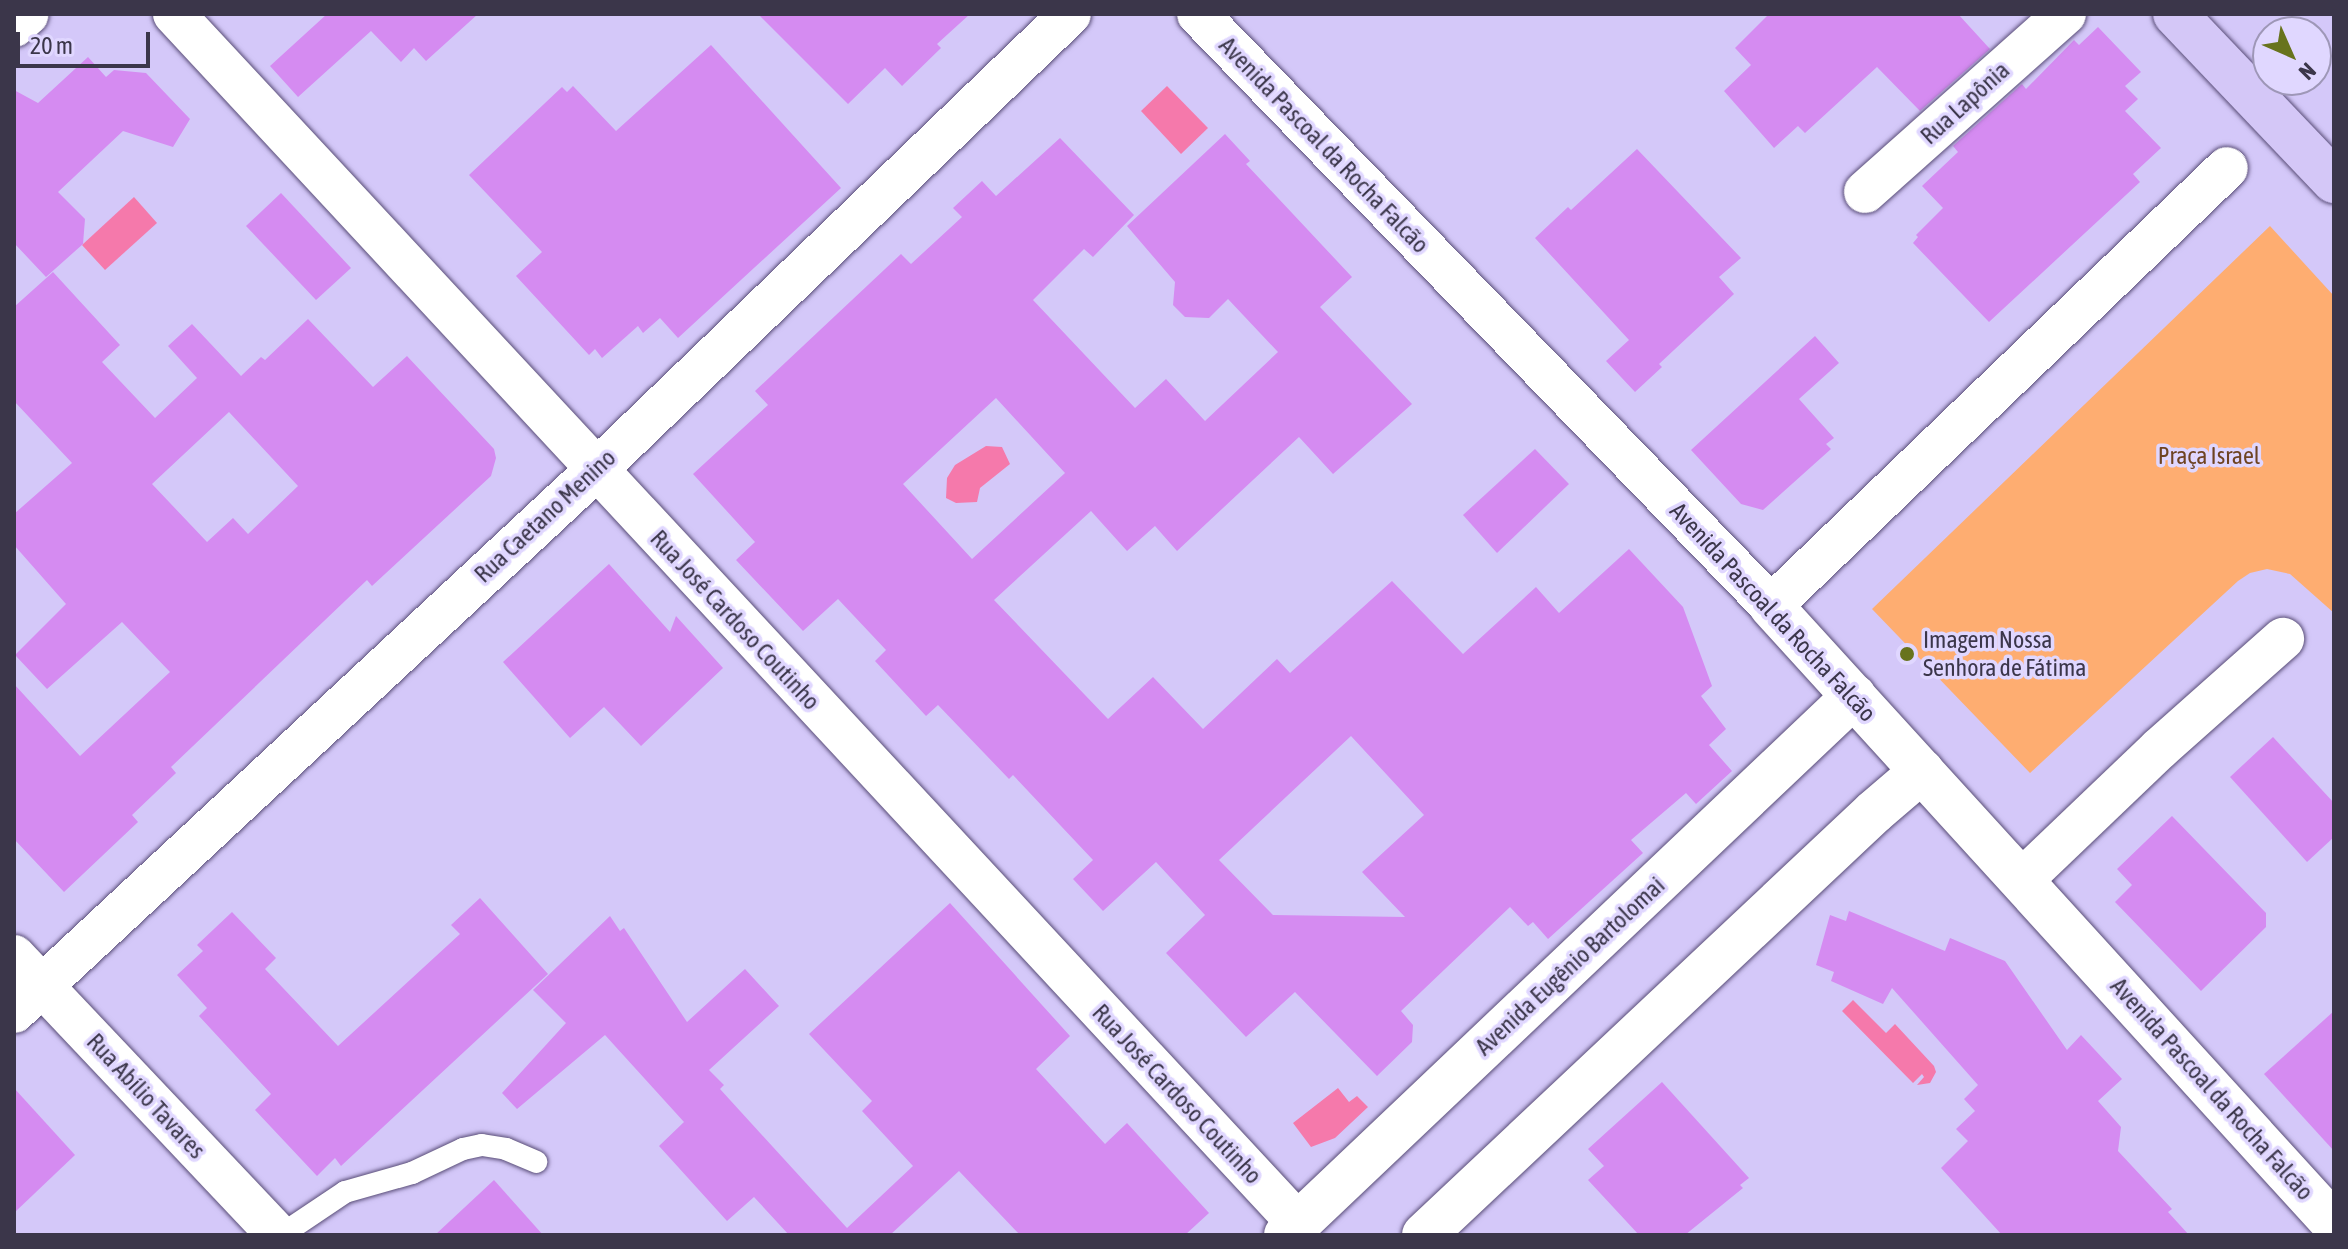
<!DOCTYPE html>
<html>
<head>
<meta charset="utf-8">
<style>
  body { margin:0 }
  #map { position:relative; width:2348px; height:1249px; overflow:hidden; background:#d4c8f9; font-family:"Asap Condensed",sans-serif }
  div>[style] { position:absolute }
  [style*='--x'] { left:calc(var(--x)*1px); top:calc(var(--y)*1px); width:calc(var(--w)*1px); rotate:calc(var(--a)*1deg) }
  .green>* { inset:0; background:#fead71 }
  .water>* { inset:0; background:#f579ab }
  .building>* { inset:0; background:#d58bf1 }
  .roads { filter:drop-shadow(0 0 2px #594d77) drop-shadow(0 0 2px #594d77) }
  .service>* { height:22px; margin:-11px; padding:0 11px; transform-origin:11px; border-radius:11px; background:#fff }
  .minor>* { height:42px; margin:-21px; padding:0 21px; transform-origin:21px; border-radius:21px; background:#fff }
  .tertiary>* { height:44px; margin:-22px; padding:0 22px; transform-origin:22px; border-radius:22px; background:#fff }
  .primary>* { height:44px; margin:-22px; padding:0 22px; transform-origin:22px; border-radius:22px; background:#d4c7f7 }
  .dots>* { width:22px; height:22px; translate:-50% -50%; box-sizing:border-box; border:4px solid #e0d7ff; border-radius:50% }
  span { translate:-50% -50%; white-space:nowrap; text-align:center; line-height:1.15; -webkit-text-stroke:7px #e0d7ff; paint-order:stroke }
  .street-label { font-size:24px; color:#3b364a }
  .park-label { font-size:24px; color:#6e4322 }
  .poi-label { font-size:24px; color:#3b364a }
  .left { translate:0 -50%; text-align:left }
  .frame { position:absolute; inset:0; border:16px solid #3b364a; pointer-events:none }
  .north { position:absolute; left:2252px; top:16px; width:80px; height:80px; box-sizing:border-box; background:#e0d7ff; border:2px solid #9e97b7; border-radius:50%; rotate:135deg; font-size:22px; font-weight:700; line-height:32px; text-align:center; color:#3b364a }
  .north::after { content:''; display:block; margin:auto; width:28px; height:36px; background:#68731d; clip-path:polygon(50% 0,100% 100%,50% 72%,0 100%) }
  .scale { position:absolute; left:16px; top:32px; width:134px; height:36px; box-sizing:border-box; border:4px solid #3b364a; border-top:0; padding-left:10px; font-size:24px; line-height:28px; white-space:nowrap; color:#3b364a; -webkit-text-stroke:6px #e0d7ff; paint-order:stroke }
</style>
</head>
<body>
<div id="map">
  <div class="green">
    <i style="clip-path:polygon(2270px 226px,2334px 296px,2334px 613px,2290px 574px,2267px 569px,2250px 573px,2238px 581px,2030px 773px,1872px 609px)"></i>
  </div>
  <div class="water">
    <i style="clip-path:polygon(1167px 86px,1208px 128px,1181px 154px,1141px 111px)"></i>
    <i style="clip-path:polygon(134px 197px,157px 223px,105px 270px,82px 245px)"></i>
    <i style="clip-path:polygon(986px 446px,1002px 447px,1010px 464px,980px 488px,977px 502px,956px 503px,946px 498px,947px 478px,955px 465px)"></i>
    <i style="clip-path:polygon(1853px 1000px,1886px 1033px,1895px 1024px,1934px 1066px,1936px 1072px,1930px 1083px,1917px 1085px,1924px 1077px,1922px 1074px,1913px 1083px,1842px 1011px)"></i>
    <i style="clip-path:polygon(1338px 1088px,1349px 1102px,1357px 1096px,1368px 1107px,1335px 1138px,1311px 1147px,1293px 1123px)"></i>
  </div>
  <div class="building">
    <i style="clip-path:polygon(327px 14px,478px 14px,426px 61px,414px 48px,401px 62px,371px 31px,298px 97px,270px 66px)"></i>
    <i style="clip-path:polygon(758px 14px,970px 14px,937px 44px,941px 48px,902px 86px,885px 68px,848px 104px)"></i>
    <i style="clip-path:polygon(1769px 14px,1958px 14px,1990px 49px,1920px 111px,1877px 67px,1805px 133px,1798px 126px,1774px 148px,1724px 91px,1751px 65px,1735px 48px)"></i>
    <i style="clip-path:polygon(2098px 27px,2141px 72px,2125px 86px,2138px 99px,2125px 111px,2161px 148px,2133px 174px,2140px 182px,1989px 322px,1913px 243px,1918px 237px,1916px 235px,1943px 208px,1922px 186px,1958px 152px,1953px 146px,2022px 84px,2026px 89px,2074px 40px,2079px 45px)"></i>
    <i style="clip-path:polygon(711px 45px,841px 188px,678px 338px,660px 318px,643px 333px,638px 326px,602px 358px,595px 349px,589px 355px,516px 276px,542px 252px,469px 175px,562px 87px,567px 92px,573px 86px,616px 131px)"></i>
    <i style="clip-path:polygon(88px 57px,106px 77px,114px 70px,146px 73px,190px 119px,173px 147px,123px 131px,58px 192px,85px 219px,83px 244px,46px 277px,14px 243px,14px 90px,38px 103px)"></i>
    <i style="clip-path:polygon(evenodd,1225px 134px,1250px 161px,1246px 164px,1352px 277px,1320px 307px,1412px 404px,1333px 474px,1299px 437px,1177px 551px,1155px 526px,1127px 551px,1091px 511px,994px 600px,1108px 719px,1153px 677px,1203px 729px,1277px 659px,1290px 673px,1392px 581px,1463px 654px,1536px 587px,1559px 613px,1629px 549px,1683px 607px,1712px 686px,1701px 696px,1726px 729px,1709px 745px,1732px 771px,1696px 804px,1686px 793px,1631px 840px,1643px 853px,1548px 939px,1533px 922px,1528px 926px,1510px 907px,1401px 1011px,1413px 1025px,1412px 1042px,1377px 1076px,1295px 992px,1246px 1037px,1166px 953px,1205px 915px,1156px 862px,1103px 911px,1073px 879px,1093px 860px,1013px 775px,1009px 779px,938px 705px,926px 716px,875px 661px,886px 650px,838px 599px,803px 631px,736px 560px,755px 542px,693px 474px,768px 405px,755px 391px,901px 254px,911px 264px,962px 217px,953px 208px,982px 181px,996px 196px,1060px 138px,1134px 215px,1093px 257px,1084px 249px,1033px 300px,1135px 408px,1166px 379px,1205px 421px,1278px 352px,1228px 299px,1209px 318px,1185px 317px,1173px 305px,1175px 282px,1127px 226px,1225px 134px,996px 398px,1065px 473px,972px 559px,903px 484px,996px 398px,1225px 134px,1351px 736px,1424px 815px,1362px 872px,1405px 917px,1273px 915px,1219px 860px,1351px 736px)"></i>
    <i style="clip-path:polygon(1637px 149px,1741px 258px,1719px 277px,1734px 294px,1659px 364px,1662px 367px,1635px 392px,1606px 361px,1629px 340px,1535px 238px,1568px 207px,1571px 210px)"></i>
    <i style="clip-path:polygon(281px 193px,351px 268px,316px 300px,246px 226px)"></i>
    <i style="clip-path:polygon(evenodd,53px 272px,120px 345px,102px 362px,155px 418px,197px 378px,168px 346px,192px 324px,241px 376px,261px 357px,265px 360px,308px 319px,373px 387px,407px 356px,494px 449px,496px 458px,491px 476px,372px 586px,367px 580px,171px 767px,176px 773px,132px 815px,138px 822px,64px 892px,14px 839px,14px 684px,80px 756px,170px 672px,122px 622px,47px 689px,15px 655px,66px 604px,14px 545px,14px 514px,72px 463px,14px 401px,14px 307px,53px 272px,229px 412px,298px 486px,248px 534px,233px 518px,207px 542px,152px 484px,229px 412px)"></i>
    <i style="clip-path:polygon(1815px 336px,1839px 363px,1799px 399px,1834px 438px,1826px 444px,1831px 449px,1763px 510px,1741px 504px,1691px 450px)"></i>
    <i style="clip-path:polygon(1535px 449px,1569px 484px,1497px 553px,1463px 515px)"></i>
    <i style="clip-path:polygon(609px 564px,670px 632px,676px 616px,723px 668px,641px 746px,604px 707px,570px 738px,503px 662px)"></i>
    <i style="clip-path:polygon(2273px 737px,2334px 803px,2334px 837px,2307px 862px,2230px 777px)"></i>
    <i style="clip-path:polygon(2172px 816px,2266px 913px,2266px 927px,2201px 991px,2115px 902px,2132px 885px,2117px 869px)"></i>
    <i style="clip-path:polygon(480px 898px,548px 974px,341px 1166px,335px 1158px,317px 1176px,255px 1110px,271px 1094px,199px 1016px,207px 1008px,177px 975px,203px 951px,197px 945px,232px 912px,276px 958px,265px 969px,338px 1046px,460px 934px,451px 925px)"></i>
    <i style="clip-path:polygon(950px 903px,1070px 1036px,1036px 1069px,1105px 1144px,1127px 1123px,1209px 1213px,1185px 1235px,1020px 1235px,959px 1171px,890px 1235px,789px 1235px,754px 1197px,727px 1221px,659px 1146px,684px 1122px,605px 1035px,517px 1109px,502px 1093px,566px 1023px,533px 990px,610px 916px,620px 931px,624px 928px,687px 1022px,745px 969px,779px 1006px,709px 1070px,724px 1085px,720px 1089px,847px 1228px,913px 1166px,862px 1111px,872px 1101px,809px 1034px)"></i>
    <i style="clip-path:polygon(1849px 911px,1945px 951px,1950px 938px,2005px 961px,2067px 1050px,2081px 1035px,2122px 1079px,2098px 1101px,2121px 1127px,2118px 1151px,2172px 1209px,2168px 1212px,2189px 1235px,2002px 1235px,1941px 1168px,1968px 1141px,1956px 1129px,1975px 1111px,1964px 1099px,1978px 1085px,1892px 988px,1883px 1004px,1831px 981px,1834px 972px,1816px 965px,1830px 915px,1846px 921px)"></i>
    <i style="clip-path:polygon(2334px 1011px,2334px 1151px,2264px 1074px)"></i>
    <i style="clip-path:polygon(1662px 1082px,1749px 1178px,1740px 1185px,1743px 1188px,1685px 1235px,1639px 1235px,1588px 1180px,1604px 1166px,1588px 1149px)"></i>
    <i style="clip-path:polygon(14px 1088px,75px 1155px,14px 1213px)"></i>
    <i style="clip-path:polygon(494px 1180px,543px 1235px,435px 1235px)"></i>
  </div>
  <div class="roads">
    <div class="service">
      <i style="--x:281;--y:1235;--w:77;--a:-33.9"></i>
      <i style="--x:345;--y:1192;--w:70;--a:-15.8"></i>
      <i style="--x:412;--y:1173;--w:56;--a:-25.2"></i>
      <i style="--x:463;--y:1149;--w:19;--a:-12"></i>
      <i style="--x:482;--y:1145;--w:24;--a:9"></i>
      <i style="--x:506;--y:1149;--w:33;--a:23"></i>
    </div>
    <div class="minor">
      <i style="--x:174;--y:14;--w:1651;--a:47.09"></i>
      <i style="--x:1198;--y:14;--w:824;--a:45.93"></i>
      <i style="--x:1771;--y:606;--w:632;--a:-43.85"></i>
      <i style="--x:14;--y:26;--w:18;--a:-41"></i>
      <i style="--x:1865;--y:192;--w:268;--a:-41.7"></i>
      <i style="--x:2023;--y:879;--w:188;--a:-43.7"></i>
      <i style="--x:2159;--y:749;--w:166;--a:-41.6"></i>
      <i style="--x:14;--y:956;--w:384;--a:46.6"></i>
      <i style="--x:14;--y:1012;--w:794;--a:-42.96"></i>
      <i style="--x:595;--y:471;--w:659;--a:-43.89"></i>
    </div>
    <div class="tertiary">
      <i style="--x:1771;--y:606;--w:836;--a:47.67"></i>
      <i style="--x:1286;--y:1235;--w:783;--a:-43.5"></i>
      <i style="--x:1424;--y:1235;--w:618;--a:-43.23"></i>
      <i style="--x:1874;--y:812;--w:63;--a:-40.5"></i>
    </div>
    <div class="primary">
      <i style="--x:2175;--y:14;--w:231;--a:46.4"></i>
    </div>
  </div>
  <div class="dots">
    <i style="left:1907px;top:654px;background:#68731d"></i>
  </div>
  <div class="street-label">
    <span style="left:1965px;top:103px;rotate:-42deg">Rua Lapônia</span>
    <span style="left:1324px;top:145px;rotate:46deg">Avenida Pascoal da Rocha Falcão</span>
    <span style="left:545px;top:516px;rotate:-43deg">Rua Caetano Menino</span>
    <span style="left:1773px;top:612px;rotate:47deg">Avenida Pascoal da Rocha Falcão</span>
    <span style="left:735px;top:620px;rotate:47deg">Rua José Cardoso Coutinho</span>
    <span style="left:1570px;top:966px;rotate:-43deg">Avenida Eugênio Bartolomai</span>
    <span style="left:2212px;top:1089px;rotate:48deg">Avenida Pascoal da Rocha Falcão</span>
    <span style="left:1177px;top:1094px;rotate:47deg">Rua José Cardoso Coutinho</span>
    <span style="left:146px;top:1096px;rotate:47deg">Rua Abílio Tavares</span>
  </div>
  <div class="park-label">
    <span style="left:2209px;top:456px">Praça Israel</span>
  </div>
  <div class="poi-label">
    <span class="left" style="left:1923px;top:654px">Imagem Nossa<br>Senhora de Fátima</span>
  </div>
  <div class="frame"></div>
  <div class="north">N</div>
  <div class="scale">20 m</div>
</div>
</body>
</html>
